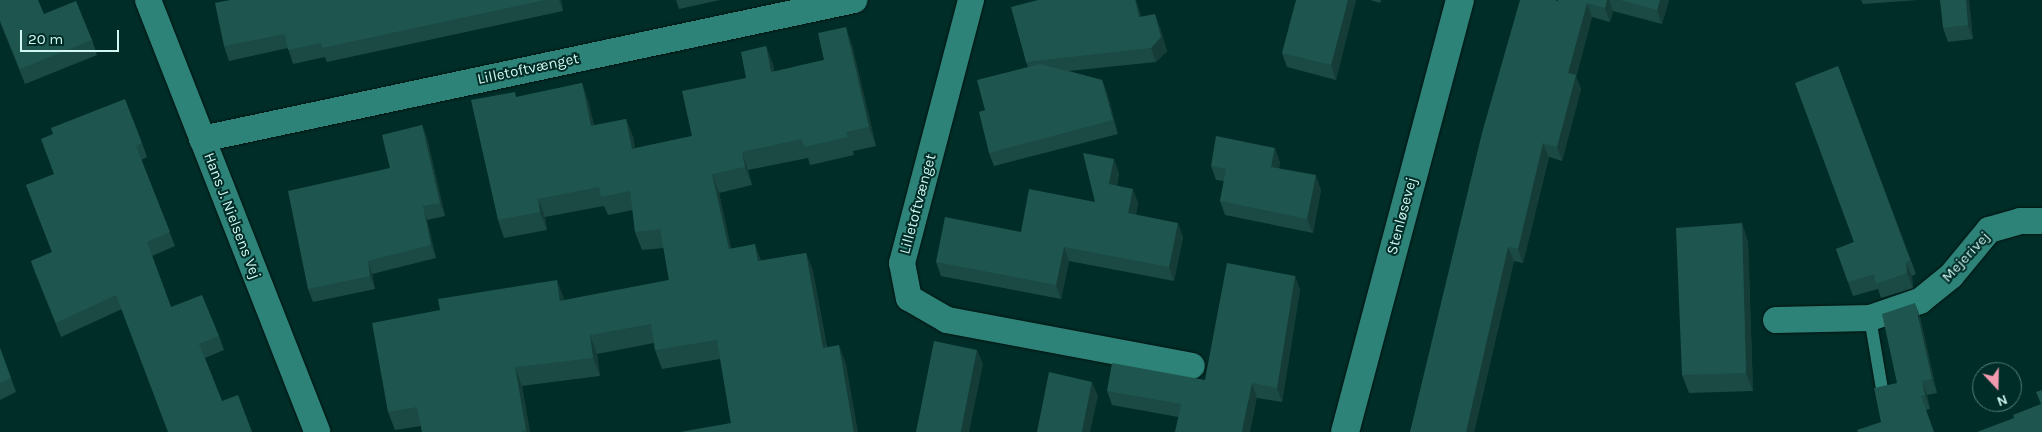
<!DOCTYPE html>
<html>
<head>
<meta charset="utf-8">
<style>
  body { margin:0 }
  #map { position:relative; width:2042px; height:432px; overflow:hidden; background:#002d28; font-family:Karla,sans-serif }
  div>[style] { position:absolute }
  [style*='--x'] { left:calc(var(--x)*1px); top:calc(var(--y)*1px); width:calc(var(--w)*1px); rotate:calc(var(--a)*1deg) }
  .roads { filter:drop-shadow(0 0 1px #001310) drop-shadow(0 0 1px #001310) }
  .service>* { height:12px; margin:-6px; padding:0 6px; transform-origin:6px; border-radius:6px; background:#2e8379 }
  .minor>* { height:26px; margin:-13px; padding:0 13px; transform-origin:13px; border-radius:13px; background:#2e8379 }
  .tertiary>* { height:28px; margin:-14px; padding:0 14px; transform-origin:14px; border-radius:14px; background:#2e8379 }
  .wall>* { inset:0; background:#1b4944 }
  .shaded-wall>* { inset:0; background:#163c37 }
  .building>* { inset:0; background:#1f554f }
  span { translate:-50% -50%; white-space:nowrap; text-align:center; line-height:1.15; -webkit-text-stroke:4px #002d28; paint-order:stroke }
  .street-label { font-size:15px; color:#d0f7f0 }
  .north { position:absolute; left:1972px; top:362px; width:50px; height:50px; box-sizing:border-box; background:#002d28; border:1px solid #537e78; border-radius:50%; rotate:159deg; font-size:14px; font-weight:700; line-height:20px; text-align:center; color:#d0f7f0 }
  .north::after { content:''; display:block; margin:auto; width:18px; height:22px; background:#f29aaf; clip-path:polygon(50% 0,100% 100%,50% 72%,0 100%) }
  .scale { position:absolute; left:20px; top:30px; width:99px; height:22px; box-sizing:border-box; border:2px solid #d0f7f0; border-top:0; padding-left:6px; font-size:15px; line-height:18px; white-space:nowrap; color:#d0f7f0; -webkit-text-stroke:4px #002d28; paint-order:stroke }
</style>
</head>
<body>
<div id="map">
  <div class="roads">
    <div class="service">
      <i style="--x:1870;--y:318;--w:78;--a:80.4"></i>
    </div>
    <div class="minor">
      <i style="--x:148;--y:0;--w:464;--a:68.6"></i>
      <i style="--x:971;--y:0;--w:272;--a:104.7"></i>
      <i style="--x:902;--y:263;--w:36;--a:79"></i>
      <i style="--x:909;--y:298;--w:44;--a:30.1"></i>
      <i style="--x:947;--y:320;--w:249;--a:10.6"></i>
      <i style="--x:202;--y:139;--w:667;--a:-12.03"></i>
      <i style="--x:1776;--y:320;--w:94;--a:-1.2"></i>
      <i style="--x:1870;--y:318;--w:53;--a:-18.8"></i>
      <i style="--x:1920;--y:301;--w:40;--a:-39"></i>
      <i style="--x:1951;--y:276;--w:60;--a:-50.4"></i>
      <i style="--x:1989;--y:230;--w:32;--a:-16"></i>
      <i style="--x:2020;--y:221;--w:22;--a:0"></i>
    </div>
    <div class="tertiary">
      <i style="--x:1345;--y:432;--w:447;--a:-75.1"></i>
    </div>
  </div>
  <div class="wall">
    <i style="clip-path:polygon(0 0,44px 14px,92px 40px,97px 55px,25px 84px,0 22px)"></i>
    <i style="clip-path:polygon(230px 0,561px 0,563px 11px,327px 62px,325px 57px,293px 64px,288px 48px,229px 61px,224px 46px)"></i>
    <i style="clip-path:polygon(676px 0,720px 0,679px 9px)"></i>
    <i style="clip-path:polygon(1136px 0,1141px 17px,1160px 28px,1167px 51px,1156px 62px,1069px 71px,1102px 80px,1107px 93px,1118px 134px,994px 166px,989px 153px,985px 110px,1028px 67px,1026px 62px)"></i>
    <i style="clip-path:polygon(1356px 0,1336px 80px,1287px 67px,1282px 53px)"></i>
    <i style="clip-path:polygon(1370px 0,1381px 0,1380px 3px)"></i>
    <i style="clip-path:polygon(1558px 0,1669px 0,1662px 24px,1613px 11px,1610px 22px,1592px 17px,1576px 77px,1581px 89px,1562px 161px,1549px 157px,1523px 263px,1514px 261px,1474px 432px,1410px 432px)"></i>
    <i style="clip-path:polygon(1861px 0,1918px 0,1863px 4px)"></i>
    <i style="clip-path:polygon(1969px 0,1973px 39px,1948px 42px,1943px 28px)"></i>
    <i style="clip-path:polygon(852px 45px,876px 146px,853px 151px,854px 155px,810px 165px,808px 158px,748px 170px,752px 185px,719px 193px,731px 248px,761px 261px,806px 253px,813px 271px,827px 347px,846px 364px,731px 423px,720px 359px,662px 369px,655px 350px,654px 343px,597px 354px,600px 376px,522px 386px,530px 432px,422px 432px,421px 426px,395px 430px,388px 412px,564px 300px,669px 280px,664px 248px,642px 250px,635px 232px,633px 210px,608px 215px,604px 206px,545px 217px,547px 230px,504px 238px,498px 220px,517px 97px,582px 83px,588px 101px,594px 125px,626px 119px,633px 137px,635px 148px,692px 136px,746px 78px,766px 46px,773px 65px,774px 72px,824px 60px)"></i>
    <i style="clip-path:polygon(1838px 66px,1916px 274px,1912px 276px,1913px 288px,1881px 298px,1878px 289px,1853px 296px,1836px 249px,1854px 242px)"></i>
    <i style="clip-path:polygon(422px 125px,427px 138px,445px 216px,427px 220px,436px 258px,372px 274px,375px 289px,313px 302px,308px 289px,390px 168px)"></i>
    <i style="clip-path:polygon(142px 143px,147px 157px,141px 160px,175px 246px,152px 256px,171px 307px,219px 336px,224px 350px,205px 358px,222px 401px,252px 432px,122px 309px,61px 337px,36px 275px,31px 261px,52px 252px,26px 185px)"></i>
    <i style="clip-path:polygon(1280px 162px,1279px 168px,1321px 190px,1313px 233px,1225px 215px,1220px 201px,1224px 181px,1216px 180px,1211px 166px)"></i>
    <i style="clip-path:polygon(1119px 173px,1117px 185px,1138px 203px,1136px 215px,1183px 237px,1174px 281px,1069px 261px,1061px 299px,941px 276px,936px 262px,1021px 232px,1095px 202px)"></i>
    <i style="clip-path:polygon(1742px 223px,1748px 242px,1753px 391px,1689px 393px,1682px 375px)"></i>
    <i style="clip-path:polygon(1295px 276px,1300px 290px,1282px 402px,1257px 398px,1178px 417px,1112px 405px,1107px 391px,1205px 380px)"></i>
    <i style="clip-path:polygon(1920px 317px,1937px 393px,1927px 395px,1930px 409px,1881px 422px,1897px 383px)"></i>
    <i style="clip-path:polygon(0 348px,16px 392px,0 400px)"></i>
  </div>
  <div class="shaded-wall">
    <i style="clip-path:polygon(559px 0,561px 0,563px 11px)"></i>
    <i style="clip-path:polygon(1135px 0,1136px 0,1144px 31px,1139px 17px)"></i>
    <i style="clip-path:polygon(1348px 0,1356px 0,1336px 80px,1331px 65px)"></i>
    <i style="clip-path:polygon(1607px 0,1609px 0,1613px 11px,1610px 22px,1605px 8px)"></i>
    <i style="clip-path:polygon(1660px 0,1669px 0,1662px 24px,1657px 10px)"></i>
    <i style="clip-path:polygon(1966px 0,1969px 0,1973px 39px,1968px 25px)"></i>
    <i style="clip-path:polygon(1587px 3px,1592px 17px,1576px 77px,1581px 89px,1562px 161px,1557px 147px,1568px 73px)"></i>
    <i style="clip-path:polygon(1155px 14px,1160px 28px,1167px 51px,1156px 62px,1151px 48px)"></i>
    <i style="clip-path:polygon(846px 27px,852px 45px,876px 146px,869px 127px)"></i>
    <i style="clip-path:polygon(766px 46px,773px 65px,778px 91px,771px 72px)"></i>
    <i style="clip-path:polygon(1102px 80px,1107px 93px,1118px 134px,1113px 120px)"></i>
    <i style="clip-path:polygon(582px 83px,588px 101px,598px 145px,591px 126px)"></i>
    <i style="clip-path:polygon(626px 119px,633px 137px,639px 167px,632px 149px)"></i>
    <i style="clip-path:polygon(422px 125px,427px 138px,445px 216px,440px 203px)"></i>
    <i style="clip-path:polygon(1543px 143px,1549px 157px,1523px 263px,1518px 249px)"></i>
    <i style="clip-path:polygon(1275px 148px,1280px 162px,1276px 181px,1271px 167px)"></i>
    <i style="clip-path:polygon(742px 152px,748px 170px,752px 185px,745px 167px)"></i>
    <i style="clip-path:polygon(1114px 159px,1119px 173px,1115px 198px,1109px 184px)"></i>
    <i style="clip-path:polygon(712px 174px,719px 193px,735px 267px,729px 249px)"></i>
    <i style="clip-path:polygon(1316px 175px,1321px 190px,1313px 233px,1307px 219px)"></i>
    <i style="clip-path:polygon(1133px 189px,1138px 203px,1134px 228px,1128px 213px)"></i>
    <i style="clip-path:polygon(538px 199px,545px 217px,547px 230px,540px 212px)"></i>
    <i style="clip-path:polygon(423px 206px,427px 220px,436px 258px,431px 245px)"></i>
    <i style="clip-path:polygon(1178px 223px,1183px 237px,1174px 281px,1169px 267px)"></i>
    <i style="clip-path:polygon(1742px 223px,1748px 242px,1753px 391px,1746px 373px)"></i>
    <i style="clip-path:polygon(755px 244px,762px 263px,758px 261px)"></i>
    <i style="clip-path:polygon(1064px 247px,1069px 261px,1061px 299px,1056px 285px)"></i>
    <i style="clip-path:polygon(1508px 247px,1514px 261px,1474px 432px,1466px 432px)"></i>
    <i style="clip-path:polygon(806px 253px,813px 271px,830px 367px,823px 348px)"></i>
    <i style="clip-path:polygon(368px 261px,372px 274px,375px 289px,370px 276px)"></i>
    <i style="clip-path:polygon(1906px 262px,1912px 276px,1913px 288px,1907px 273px)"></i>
    <i style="clip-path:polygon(1295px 276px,1300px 290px,1282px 402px,1277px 388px)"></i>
    <i style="clip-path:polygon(557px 280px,564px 299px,567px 319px,560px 301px)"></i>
    <i style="clip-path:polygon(1915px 303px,1920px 317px,1937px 393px,1932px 379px)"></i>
    <i style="clip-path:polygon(590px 335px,597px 354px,600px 376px,593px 358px)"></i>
    <i style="clip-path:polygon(839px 345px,846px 364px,858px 432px,854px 432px)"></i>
    <i style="clip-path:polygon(977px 350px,983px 364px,969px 432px,961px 432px)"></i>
    <i style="clip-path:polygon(515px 367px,522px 386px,530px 432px,527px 432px,526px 430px)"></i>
    <i style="clip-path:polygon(1922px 381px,1927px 395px,1930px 409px,1925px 395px)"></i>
    <i style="clip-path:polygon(1092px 382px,1098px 396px,1090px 432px,1082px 432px)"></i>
    <i style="clip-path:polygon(1252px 383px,1257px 398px,1250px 432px,1242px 432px)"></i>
  </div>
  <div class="building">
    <i style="clip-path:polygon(0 0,38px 0,44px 14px,76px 1px,92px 40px,20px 69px,0 20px)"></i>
    <i style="clip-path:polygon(230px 0,545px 0,322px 48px,321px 43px,288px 50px,285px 34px,224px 46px,215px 3px)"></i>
    <i style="clip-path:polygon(1038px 0,1135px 0,1139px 17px,1155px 14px,1161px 37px,1151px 48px,1026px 62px,1011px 7px)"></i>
    <i style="clip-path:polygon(1296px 0,1348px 0,1331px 65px,1282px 53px)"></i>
    <i style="clip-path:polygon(1520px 0,1555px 0,1558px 1px,1558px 0,1607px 0,1605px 8px,1587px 3px,1568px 73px,1576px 75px,1557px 147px,1543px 143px,1518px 249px,1508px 247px,1466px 432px,1410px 432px,1482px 133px)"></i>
    <i style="clip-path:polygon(1620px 0,1660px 0,1657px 10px)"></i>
    <i style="clip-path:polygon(1940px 0,1966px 0,1968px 25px,1943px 28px)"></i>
    <i style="clip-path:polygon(846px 27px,869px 127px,846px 132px,848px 137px,804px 147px,802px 139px,742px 152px,745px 167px,712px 174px,729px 249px,755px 244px,758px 261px,806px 253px,823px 348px,839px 345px,854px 432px,680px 432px,731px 423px,717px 340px,655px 350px,651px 324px,590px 335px,593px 358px,515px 367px,526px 430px,521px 431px,522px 432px,422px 432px,417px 407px,388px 412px,372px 323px,440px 310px,438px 299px,557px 280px,560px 301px,669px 280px,660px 229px,635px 232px,630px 191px,601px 197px,599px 187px,538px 199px,540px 212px,498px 220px,471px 100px,515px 92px,516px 97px,582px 83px,591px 126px,626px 119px,632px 149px,692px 136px,682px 91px,746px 78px,741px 52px,766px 46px,771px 72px,824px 60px,818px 33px)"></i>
    <i style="clip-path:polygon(1040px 64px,1102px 80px,1113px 120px,989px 153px,979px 112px,985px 110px,977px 80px)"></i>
    <i style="clip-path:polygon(1838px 66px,1910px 260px,1906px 262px,1907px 273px,1876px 284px,1874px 274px,1848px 282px,1836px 249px,1854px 242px,1795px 83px)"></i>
    <i style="clip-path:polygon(125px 99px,142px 143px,136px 146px,170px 232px,147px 242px,171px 307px,202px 295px,219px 336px,199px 344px,222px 401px,238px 395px,252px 432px,168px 432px,116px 295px,56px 323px,31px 261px,52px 252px,26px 185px,54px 174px,41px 139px,53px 134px,51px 128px)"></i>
    <i style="clip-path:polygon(422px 125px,440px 203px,423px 206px,431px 245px,368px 261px,370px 276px,308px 289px,288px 191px,390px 168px,382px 135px)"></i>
    <i style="clip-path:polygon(1216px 136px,1275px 148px,1271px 167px,1316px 175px,1307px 219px,1220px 201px,1226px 169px,1211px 166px)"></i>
    <i style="clip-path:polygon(1083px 153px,1114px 159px,1109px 184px,1133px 189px,1128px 213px,1178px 223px,1169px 267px,1064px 247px,1056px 285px,936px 262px,945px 217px,1021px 232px,1029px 189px,1095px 202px)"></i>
    <i style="clip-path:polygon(1742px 223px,1746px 373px,1682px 375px,1676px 228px)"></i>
    <i style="clip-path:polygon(1227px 263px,1295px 276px,1277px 388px,1252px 383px,1242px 432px,1175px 432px,1181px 404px,1107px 391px,1112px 363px,1205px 380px)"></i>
    <i style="clip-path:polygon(1915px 303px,1932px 379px,1922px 381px,1925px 395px,1921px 396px,1934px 432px,1858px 432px,1857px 430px,1881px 422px,1874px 388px,1897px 383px,1882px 314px)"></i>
    <i style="clip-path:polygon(934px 341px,977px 350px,961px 432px,916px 432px)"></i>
    <i style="clip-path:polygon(0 348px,11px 378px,0 383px)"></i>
    <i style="clip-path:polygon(1049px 372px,1092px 382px,1082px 432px,1037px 432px)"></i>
    <i style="clip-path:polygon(2042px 390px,2042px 432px,1977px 432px,2014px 418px,2013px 415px,2041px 404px,2036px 392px)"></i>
  </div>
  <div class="street-label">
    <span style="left:528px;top:69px;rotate:-12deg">Lilletoftvænget</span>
    <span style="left:918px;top:204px;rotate:-75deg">Lilletoftvænget</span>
    <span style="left:232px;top:216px;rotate:69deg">Hans J. Nielsens Vej</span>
    <span style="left:1402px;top:216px;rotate:-75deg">Stenløsevej</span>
    <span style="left:1966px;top:257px;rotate:-47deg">Mejerivej</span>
  </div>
  <div class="north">N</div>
  <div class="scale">20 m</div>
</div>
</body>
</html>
